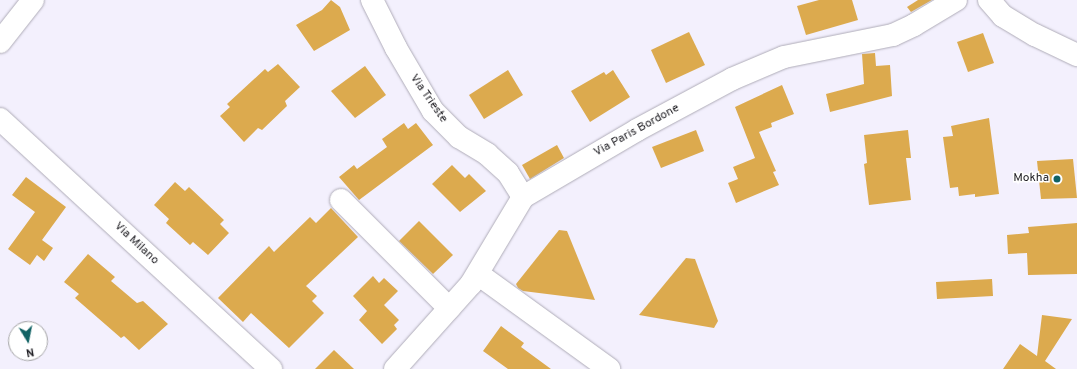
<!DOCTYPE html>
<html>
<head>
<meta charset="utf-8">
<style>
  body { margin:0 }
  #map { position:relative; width:1077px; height:369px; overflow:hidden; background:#f3f0fd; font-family:Overpass,sans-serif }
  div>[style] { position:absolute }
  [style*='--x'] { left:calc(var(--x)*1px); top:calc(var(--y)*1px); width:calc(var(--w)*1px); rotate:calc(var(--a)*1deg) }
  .building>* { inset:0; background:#dcaa4e }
  .roads { filter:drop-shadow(0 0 1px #afacb8) drop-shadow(0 0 1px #afacb8) }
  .minor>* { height:22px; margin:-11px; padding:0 11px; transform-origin:11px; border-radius:11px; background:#fff }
  .dots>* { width:11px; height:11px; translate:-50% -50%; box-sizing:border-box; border:2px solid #fff; border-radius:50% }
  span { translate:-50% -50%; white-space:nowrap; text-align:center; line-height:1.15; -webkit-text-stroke:3px #fff; paint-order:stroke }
  .street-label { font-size:12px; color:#1e1d22 }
  .poi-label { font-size:12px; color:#1e1d22 }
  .right { translate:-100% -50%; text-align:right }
  .north { position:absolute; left:8px; top:321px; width:40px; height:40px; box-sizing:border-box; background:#fff; border:1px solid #a5a5a7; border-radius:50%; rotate:170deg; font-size:11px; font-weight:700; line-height:16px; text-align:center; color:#1e1d22 }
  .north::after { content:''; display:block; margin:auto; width:14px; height:18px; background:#116264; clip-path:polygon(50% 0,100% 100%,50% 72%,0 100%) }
</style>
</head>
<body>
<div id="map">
  <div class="building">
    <i style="clip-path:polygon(331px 0,340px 7px,350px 30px,314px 51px,296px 25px,322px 10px)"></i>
    <i style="clip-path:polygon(819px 0,852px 0,858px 20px,806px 35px,797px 6px)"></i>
    <i style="clip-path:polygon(918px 0,932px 0,911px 12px,907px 7px)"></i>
    <i style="clip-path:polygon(689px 32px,705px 65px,666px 83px,651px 50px)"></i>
    <i style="clip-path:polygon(983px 33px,994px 63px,968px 72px,957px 42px)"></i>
    <i style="clip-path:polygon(875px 53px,876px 66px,890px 65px,892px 96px,830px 112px,826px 94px,864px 84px,862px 54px)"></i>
    <i style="clip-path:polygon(278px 64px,300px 87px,285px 101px,287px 106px,262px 130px,258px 128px,244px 142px,220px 116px,230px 107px,227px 104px,265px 69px,268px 72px)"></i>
    <i style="clip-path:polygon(365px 66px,386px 95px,355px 118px,331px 91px)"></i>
    <i style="clip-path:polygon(508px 70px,523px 95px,484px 119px,469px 95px)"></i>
    <i style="clip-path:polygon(613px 70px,630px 97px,590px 122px,571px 91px,604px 72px,606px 75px)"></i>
    <i style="clip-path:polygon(782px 85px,794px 114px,771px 123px,772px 127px,759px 132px,776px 171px,773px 172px,779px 185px,736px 203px,728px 183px,738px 179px,733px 167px,755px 158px,735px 107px)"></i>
    <i style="clip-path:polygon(989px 118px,999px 194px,975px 197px,975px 194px,959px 196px,958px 187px,950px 188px,943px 137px,953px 136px,951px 126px)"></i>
    <i style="clip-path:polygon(404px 123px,408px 129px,416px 123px,433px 145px,359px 200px,339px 177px,354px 165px,357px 169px,387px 147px,382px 139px)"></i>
    <i style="clip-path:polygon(696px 130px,704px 151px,661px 168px,652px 147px)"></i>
    <i style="clip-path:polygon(908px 130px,911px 158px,906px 158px,911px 200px,869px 205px,864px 164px,867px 163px,864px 135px)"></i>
    <i style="clip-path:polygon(557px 145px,564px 158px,530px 179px,522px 165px)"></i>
    <i style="clip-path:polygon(1073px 159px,1077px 198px,1041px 199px,1037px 161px)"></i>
    <i style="clip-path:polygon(452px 165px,465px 178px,469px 174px,486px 191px,460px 212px,432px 184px)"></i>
    <i style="clip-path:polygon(26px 177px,66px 207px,42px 240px,53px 248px,44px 261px,37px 255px,30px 265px,8px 249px,35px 212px,12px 195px)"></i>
    <i style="clip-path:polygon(175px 182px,185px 191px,189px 187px,224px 220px,220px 224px,229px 233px,208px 255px,193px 242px,190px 245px,166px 223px,169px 219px,154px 205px)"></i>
    <i style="clip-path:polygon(331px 208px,358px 237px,306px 286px,317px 296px,312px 301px,324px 313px,289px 348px,251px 313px,243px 322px,218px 298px,269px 246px,274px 252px,310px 217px,316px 223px)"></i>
    <i style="clip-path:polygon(419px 221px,453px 255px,433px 274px,399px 241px)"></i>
    <i style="clip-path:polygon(1077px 223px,1077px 274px,1028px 275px,1027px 253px,1008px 254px,1007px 235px,1029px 233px,1028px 227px)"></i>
    <i style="clip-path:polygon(559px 230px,567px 231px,595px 300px,523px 291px,518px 288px,516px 284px)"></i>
    <i style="clip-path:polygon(88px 254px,115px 277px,111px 281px,137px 303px,143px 301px,168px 324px,139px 350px,124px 336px,121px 338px,75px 298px,79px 294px,64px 282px)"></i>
    <i style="clip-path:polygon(686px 258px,695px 259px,718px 321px,714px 328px,639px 315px)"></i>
    <i style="clip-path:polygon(373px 276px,379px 283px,384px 278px,398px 291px,384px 305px,399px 320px,394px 325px,397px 329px,382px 344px,359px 320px,367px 311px,353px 296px)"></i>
    <i style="clip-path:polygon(992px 279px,993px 296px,937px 299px,936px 282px)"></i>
    <i style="clip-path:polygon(1042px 315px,1072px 319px,1045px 361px,1056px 369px,1003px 369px,1020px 344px,1037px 356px)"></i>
    <i style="clip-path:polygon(501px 326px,524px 343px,521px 347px,551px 369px,508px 369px,483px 351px)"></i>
    <i style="clip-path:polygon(334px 350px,354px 369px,315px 369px)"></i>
  </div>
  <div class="roads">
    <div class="minor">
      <i style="--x:372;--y:0;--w:54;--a:63.4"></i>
      <i style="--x:396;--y:48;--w:73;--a:59.6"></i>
      <i style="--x:433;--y:111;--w:37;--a:45"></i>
      <i style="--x:459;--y:137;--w:33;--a:31"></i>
      <i style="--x:487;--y:154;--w:28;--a:42"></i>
      <i style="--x:508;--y:173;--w:28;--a:58"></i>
      <i style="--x:989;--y:0;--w:21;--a:49"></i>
      <i style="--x:1003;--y:16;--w:37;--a:31"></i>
      <i style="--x:1035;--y:35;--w:47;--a:25.5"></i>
      <i style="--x:0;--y:42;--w:53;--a:-51.8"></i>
      <i style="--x:0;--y:119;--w:369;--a:42.7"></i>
      <i style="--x:341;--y:200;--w:153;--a:45"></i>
      <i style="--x:478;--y:274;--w:162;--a:35.9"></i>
      <i style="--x:395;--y:369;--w:114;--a:-48.2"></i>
      <i style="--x:471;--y:284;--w:101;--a:-59.1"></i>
      <i style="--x:523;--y:197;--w:132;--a:-30.4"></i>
      <i style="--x:637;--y:130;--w:108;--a:-28.2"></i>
      <i style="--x:732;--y:79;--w:56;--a:-22.9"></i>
      <i style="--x:784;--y:57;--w:111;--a:-11.4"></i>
      <i style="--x:893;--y:35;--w:23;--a:-25"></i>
      <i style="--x:914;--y:25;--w:49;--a:-30.8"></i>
    </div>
  </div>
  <div class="dots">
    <i style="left:1057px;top:179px;background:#116264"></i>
  </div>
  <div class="street-label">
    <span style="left:428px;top:99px;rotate:55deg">Via Trieste</span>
    <span style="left:637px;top:131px;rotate:-29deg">Via Paris Bordone</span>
    <span style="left:136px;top:244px;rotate:43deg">Via Milano</span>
  </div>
  <div class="poi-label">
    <span class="right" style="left:1049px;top:179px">Mokha</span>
  </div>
  <div class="north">N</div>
</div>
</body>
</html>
